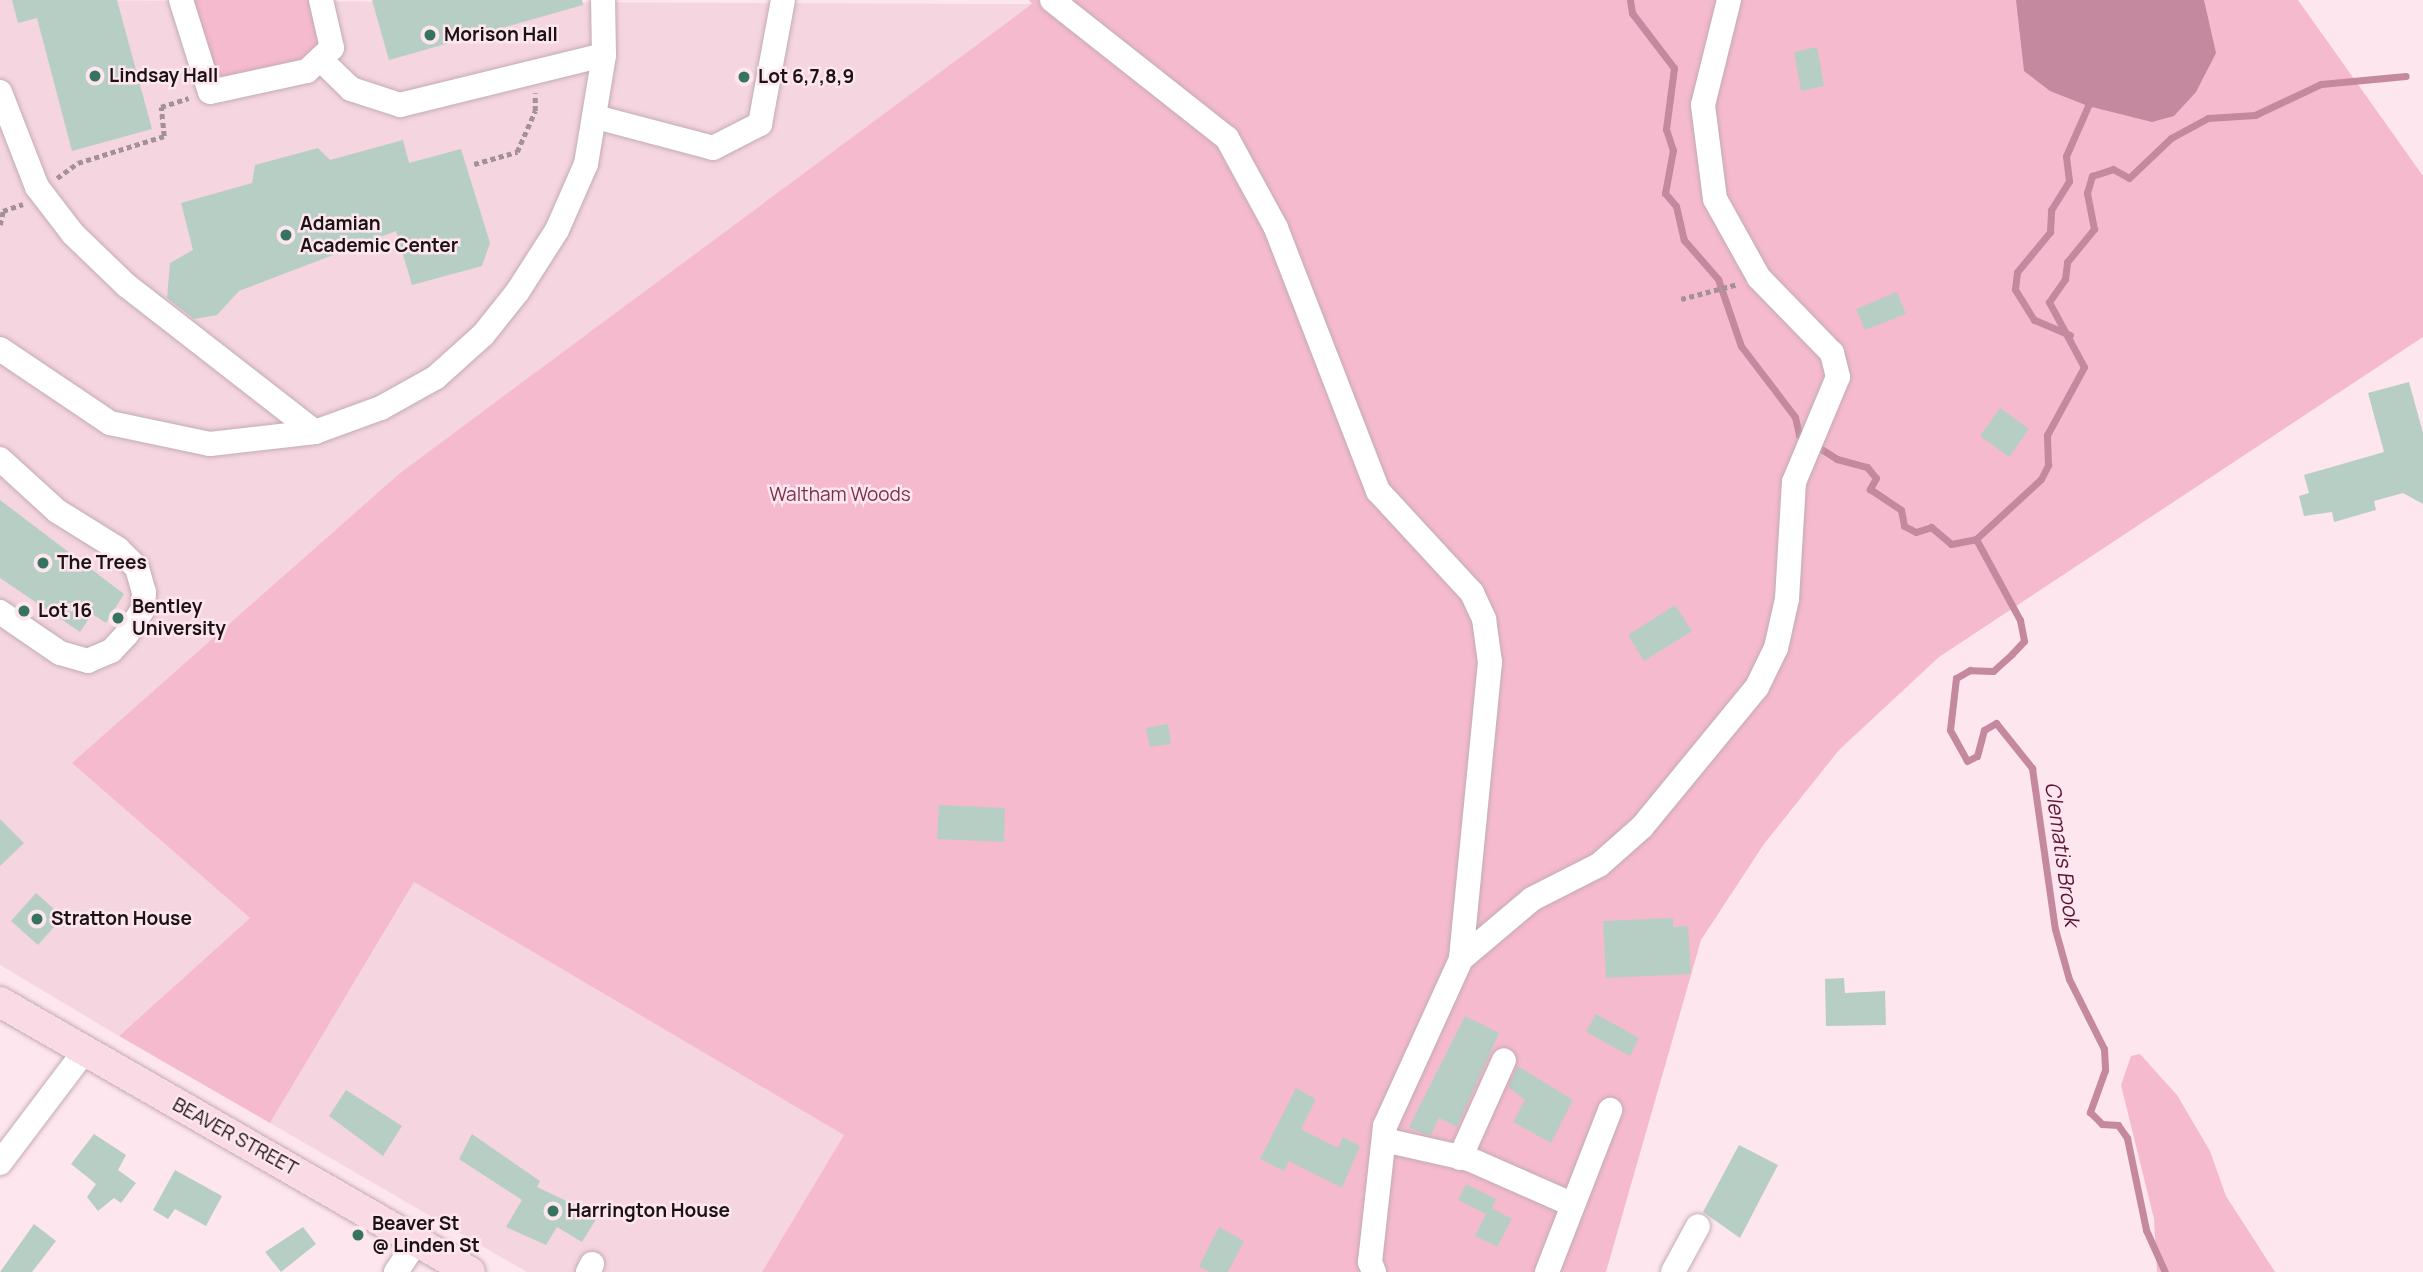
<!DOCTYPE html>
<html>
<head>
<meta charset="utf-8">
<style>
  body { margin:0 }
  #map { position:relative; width:2423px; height:1272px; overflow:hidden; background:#fee6ee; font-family:Manrope,sans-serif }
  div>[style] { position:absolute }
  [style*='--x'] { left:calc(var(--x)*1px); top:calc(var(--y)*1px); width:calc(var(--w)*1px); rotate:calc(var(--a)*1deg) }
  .built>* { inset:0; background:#f5d5df }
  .green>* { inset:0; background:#f6bacf }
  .water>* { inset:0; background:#c4899e }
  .stream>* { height:7px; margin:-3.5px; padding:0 3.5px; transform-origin:3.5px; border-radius:3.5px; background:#c4899e }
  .building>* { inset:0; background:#b7cec5 }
  .path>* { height:4.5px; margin-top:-2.25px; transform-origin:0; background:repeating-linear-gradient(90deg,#a29196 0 5px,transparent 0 8.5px) }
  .roads { filter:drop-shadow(0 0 2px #c2acb3) drop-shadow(0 0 2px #c2acb3) }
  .minor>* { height:24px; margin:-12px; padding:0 12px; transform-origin:12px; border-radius:12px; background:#fff }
  .major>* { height:30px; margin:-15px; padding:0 15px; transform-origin:15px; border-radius:15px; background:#fadae5 }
  .dots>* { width:19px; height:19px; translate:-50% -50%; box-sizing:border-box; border:4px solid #fee6ee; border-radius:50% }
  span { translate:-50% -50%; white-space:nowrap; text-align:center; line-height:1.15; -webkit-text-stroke:5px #fee6ee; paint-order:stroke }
  .poi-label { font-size:19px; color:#1a1214; font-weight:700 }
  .left { translate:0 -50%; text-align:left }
  .park-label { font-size:19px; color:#78304e }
  .street-label { font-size:19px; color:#1a1214 }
  .water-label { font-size:21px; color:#5c1536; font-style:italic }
</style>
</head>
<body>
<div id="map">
  <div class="built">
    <i style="clip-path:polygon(0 0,1033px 4px,400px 473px,73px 763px,250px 918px,119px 1036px,0 965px)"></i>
    <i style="clip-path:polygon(414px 882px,845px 1135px,762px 1272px,527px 1272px,270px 1123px)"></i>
  </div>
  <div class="green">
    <i style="clip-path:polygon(184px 0,312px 0,323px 38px,307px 59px,218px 79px)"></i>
    <i style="clip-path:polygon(1029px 0,2298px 0,2423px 176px,2423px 337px,1939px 657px,1839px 750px,1764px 844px,1701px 940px,1606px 1272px,762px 1272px,844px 1135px,414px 882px,270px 1123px,119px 1036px,250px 918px,72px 763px,400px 473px,1032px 4px)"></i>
    <i style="clip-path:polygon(2140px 1054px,2177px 1095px,2210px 1151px,2226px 1196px,2275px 1272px,2157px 1272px,2154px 1219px,2121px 1085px,2131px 1056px)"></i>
  </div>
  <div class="water">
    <i style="clip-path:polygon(2016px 0,2204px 0,2216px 53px,2196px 92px,2174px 116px,2152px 122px,2088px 106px,2050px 91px,2024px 71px)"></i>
  </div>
  <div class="stream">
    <i style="--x:1630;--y:0;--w:13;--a:81"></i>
    <i style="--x:1632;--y:13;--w:69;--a:52.6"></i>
    <i style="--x:1674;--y:68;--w:62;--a:97.5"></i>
    <i style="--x:1666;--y:129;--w:22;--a:72"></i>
    <i style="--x:1673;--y:150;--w:44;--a:100.5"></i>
    <i style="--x:1665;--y:193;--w:17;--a:50"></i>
    <i style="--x:1676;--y:206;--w:35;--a:77"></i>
    <i style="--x:1684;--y:240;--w:52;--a:48.9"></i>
    <i style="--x:1718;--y:279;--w:71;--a:71.1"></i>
    <i style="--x:1741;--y:346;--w:89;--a:52.7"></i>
    <i style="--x:1795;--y:417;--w:18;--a:77"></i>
    <i style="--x:1799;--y:435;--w:45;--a:32.3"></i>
    <i style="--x:1837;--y:459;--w:31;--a:15"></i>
    <i style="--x:1867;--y:467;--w:14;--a:51"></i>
    <i style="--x:1876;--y:478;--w:13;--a:119"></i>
    <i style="--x:1870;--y:489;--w:37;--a:34"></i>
    <i style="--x:1901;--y:510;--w:16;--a:79"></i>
    <i style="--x:1904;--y:526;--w:13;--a:27"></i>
    <i style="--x:1916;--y:532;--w:16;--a:-18"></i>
    <i style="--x:1931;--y:527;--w:26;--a:40"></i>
    <i style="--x:1951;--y:544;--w:25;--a:-11"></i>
    <i style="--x:1976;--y:539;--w:92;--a:61.5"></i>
    <i style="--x:2020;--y:620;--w:21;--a:79"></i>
    <i style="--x:2024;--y:641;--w:18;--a:133"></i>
    <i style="--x:2012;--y:654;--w:25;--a:138"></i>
    <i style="--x:1993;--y:671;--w:23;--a:-178"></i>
    <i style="--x:1970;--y:670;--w:16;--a:150"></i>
    <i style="--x:1956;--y:678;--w:52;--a:96.6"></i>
    <i style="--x:1950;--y:730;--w:35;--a:61"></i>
    <i style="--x:1967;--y:761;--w:11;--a:-27"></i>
    <i style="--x:1977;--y:756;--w:27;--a:-75"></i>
    <i style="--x:1984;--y:730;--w:14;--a:-30"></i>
    <i style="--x:1996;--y:723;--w:58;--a:51.3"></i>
    <i style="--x:2032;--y:768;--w:163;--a:81.9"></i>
    <i style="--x:2055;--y:929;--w:52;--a:74.4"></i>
    <i style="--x:2069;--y:979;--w:78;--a:63.4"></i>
    <i style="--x:2104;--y:1049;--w:21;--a:87"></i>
    <i style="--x:2105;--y:1070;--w:45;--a:109.7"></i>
    <i style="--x:2090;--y:1112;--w:17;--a:45"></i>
    <i style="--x:2102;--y:1124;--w:16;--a:4"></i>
    <i style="--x:2118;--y:1125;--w:16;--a:55"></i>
    <i style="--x:2127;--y:1138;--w:94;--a:78.3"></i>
    <i style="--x:2146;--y:1230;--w:46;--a:65.7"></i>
    <i style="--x:2070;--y:335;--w:39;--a:-157"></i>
    <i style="--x:2034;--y:320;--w:36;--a:-122"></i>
    <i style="--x:2015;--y:289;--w:17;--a:-83"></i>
    <i style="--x:2017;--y:272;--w:52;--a:-50.5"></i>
    <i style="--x:2050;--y:232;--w:22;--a:-87"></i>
    <i style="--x:2051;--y:210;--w:34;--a:-58"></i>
    <i style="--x:2069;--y:181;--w:25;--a:-97"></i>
    <i style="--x:2066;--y:156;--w:55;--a:-66.3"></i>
    <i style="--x:1976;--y:539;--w:88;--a:-42.7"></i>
    <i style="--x:2041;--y:479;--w:16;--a:-63"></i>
    <i style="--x:2048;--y:465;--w:30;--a:-92"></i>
    <i style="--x:2047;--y:435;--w:77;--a:-61.4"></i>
    <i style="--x:2084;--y:367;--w:74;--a:-118.3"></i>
    <i style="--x:2049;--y:302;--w:28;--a:-55"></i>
    <i style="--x:2065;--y:279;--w:17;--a:-83"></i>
    <i style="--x:2067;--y:262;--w:43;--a:-50.7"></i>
    <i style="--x:2094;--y:229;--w:37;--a:-101"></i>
    <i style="--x:2087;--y:193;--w:18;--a:-74"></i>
    <i style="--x:2092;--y:176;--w:22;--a:-18"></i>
    <i style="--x:2113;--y:169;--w:18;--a:29"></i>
    <i style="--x:2129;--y:178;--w:58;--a:-43.6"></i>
    <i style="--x:2171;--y:138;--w:42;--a:-28.4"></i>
    <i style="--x:2208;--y:118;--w:47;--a:-3.7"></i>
    <i style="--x:2255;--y:115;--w:73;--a:-25.2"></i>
    <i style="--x:2321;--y:84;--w:85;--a:-5.4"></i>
  </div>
  <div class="building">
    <i style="clip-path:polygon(12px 0,117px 0,152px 129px,72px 151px,37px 18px,18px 23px)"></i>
    <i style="clip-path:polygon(372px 0,582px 0,583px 5px,389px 60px)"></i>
    <i style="clip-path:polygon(1817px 47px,1824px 86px,1801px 91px,1794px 52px)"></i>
    <i style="clip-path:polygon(403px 140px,409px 163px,461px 149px,490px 243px,482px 266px,412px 285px,396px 231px,239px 291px,217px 315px,194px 319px,167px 298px,170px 263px,193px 250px,181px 203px,252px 183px,255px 165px,318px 148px,330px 160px)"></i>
    <i style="clip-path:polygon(1897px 292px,1906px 314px,1865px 330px,1856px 309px)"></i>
    <i style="clip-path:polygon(2409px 382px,2423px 433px,2423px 504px,2403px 493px,2374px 501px,2376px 510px,2334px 522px,2332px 512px,2304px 516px,2299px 496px,2309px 493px,2304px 475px,2384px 452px,2368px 393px)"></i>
    <i style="clip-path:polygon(2000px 408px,2029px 429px,2009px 457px,1980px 436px)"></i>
    <i style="clip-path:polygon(0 500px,124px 594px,106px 623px,92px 614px,80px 632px,0 578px)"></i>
    <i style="clip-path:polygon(1675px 605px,1692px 631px,1644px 661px,1628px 635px)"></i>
    <i style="clip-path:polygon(1168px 724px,1171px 744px,1150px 747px,1146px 728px)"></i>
    <i style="clip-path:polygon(939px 805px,1005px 808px,1004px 842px,937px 839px)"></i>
    <i style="clip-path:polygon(0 819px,24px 843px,0 866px)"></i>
    <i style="clip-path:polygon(36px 893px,63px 917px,38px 945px,11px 921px)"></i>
    <i style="clip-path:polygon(1673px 918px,1673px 927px,1688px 926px,1691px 974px,1606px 978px,1603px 921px)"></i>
    <i style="clip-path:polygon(1844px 978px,1845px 993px,1885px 991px,1886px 1025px,1826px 1026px,1825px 979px)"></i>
    <i style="clip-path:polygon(1596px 1014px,1639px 1038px,1630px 1056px,1586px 1032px)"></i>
    <i style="clip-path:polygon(1465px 1016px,1499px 1033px,1457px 1127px,1439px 1118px,1431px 1135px,1423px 1134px,1409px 1127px)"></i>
    <i style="clip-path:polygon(1518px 1066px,1573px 1100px,1551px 1143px,1513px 1122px,1525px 1100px,1508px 1087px)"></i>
    <i style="clip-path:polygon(1296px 1088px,1316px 1099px,1301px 1129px,1338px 1148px,1343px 1137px,1360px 1146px,1342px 1188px,1289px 1161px,1284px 1171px,1260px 1159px)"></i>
    <i style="clip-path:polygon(346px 1090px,402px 1126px,383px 1156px,329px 1116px)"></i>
    <i style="clip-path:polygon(94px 1134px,126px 1155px,118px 1170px,136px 1183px,121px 1203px,114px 1198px,98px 1211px,87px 1197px,96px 1184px,71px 1164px)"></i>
    <i style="clip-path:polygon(472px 1134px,540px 1181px,537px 1187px,598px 1216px,582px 1242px,557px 1227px,546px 1245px,506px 1227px,522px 1200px,459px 1159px)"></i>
    <i style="clip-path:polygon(1739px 1145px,1778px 1165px,1740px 1238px,1703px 1212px)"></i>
    <i style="clip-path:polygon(175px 1170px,222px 1196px,206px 1226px,175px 1209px,168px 1219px,153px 1210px)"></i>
    <i style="clip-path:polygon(1466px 1184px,1496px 1199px,1492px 1208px,1512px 1219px,1497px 1247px,1475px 1236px,1486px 1214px,1458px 1200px)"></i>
    <i style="clip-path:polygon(34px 1224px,56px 1241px,32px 1272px,0 1272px)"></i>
    <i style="clip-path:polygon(303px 1227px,316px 1244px,281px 1272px,265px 1252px)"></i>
    <i style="clip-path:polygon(1219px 1227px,1244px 1241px,1228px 1272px,1210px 1272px,1199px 1266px)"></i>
  </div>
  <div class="path">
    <i style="--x:474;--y:164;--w:45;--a:-15.6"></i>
    <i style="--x:517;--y:152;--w:45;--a:-66.3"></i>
    <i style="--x:535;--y:111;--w:18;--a:-90"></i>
    <i style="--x:57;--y:178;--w:26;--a:-36"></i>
    <i style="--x:78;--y:163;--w:90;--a:-17.4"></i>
    <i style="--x:164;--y:136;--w:29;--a:-96"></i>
    <i style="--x:161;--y:107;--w:29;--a:-18"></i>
    <i style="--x:0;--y:225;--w:14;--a:-78"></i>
    <i style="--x:3;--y:211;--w:21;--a:-19"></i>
    <i style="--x:1681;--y:299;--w:59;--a:-14.7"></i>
  </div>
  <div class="roads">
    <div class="minor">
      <i style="--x:181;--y:0;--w:96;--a:72.5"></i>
      <i style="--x:210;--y:92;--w:99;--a:-12.2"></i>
      <i style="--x:307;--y:71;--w:34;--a:-43"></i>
      <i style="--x:332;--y:48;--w:49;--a:-102.9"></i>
      <i style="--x:1052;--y:0;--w:223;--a:38.3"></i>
      <i style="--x:1227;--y:138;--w:102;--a:61.4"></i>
      <i style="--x:1276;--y:228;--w:282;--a:68.8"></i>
      <i style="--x:1378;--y:491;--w:139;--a:47.3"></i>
      <i style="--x:1472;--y:593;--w:29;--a:65"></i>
      <i style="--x:1484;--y:619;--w:43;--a:82.1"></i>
      <i style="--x:1490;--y:662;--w:298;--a:95.6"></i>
      <i style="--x:320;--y:59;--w:43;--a:44.1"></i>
      <i style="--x:351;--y:89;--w:52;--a:18.1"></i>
      <i style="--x:400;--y:105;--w:210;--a:-13.8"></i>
      <i style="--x:0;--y:92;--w:102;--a:68.7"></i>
      <i style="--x:37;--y:187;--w:59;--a:52.5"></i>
      <i style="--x:73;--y:234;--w:74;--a:43.9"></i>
      <i style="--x:126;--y:285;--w:239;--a:37.9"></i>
      <i style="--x:596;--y:117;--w:121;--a:14.8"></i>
      <i style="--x:713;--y:148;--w:53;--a:-27.1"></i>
      <i style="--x:760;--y:124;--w:126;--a:-79.5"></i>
      <i style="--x:0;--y:349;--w:133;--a:33.9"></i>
      <i style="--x:110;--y:423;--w:102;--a:11.9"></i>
      <i style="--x:210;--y:444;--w:106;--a:-6.5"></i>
      <i style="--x:315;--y:432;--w:70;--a:-20"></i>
      <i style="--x:381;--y:408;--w:62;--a:-29.1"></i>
      <i style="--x:435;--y:378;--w:64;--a:-41.9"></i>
      <i style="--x:483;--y:335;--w:56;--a:-51.5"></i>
      <i style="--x:518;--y:291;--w:72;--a:-57.4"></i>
      <i style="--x:557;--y:230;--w:72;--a:-66.3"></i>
      <i style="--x:586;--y:164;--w:110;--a:-80.6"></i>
      <i style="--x:604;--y:55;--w:55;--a:-91"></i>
      <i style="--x:0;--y:459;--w:77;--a:42.4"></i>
      <i style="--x:57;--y:511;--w:72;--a:31.9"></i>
      <i style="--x:118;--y:549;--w:27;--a:45"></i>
      <i style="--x:137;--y:568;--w:25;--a:74"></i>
      <i style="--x:144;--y:592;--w:17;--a:93"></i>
      <i style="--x:143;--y:609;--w:30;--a:123"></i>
      <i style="--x:127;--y:634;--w:23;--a:133"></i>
      <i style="--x:111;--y:651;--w:25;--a:157"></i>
      <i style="--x:88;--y:661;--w:29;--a:-164"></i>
      <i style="--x:60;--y:653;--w:73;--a:-145.7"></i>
      <i style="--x:1384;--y:1140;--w:87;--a:12.6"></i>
      <i style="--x:1469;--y:1159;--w:111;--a:23.8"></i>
      <i style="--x:1460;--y:1158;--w:107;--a:-65.8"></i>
      <i style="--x:0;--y:1163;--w:139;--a:-52.9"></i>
      <i style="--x:396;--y:1272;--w:37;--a:-56"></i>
      <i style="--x:588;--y:1272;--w:9;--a:-63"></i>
      <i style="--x:1374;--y:1272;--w:11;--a:-112"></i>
      <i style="--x:1370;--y:1262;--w:137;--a:-83.7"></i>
      <i style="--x:1385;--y:1126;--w:183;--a:-65.5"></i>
      <i style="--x:1461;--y:959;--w:93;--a:-40.2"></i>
      <i style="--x:1532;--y:899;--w:75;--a:-26.9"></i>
      <i style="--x:1599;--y:865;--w:57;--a:-41.5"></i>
      <i style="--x:1642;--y:827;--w:181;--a:-50.6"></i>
      <i style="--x:1757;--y:687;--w:43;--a:-64"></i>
      <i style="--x:1776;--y:648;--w:50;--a:-77.3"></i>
      <i style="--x:1787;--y:599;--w:117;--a:-86.6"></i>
      <i style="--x:1794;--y:482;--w:114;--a:-67.3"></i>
      <i style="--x:1838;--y:377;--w:25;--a:-104"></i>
      <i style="--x:1832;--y:353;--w:105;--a:-134.2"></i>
      <i style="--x:1759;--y:278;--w:90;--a:-119.1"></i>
      <i style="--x:1715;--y:199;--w:95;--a:-97.3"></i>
      <i style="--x:1703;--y:105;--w:108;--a:-76.1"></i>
      <i style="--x:1547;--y:1272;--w:174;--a:-68.7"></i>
      <i style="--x:1673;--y:1272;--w:52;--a:-61.5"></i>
    </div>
    <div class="major">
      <i style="--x:0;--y:1002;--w:542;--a:29.88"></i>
    </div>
  </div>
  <div class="dots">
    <i style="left:430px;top:35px;background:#367461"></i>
    <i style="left:95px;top:76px;background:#367461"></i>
    <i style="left:744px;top:77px;background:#367461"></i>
    <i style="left:286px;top:235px;background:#367461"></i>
    <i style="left:43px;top:563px;background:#367461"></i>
    <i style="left:24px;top:611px;background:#367461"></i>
    <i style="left:118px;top:618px;background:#367461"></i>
    <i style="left:37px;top:919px;background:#367461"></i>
    <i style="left:553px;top:1211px;background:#367461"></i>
    <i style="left:358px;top:1235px;background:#367461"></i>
  </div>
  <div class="poi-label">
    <span class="left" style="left:444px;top:35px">Morison Hall</span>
    <span class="left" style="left:109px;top:76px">Lindsay Hall</span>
    <span class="left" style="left:758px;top:77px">Lot 6,7,8,9</span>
    <span class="left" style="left:300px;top:235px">Adamian<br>Academic Center</span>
    <span class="left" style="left:57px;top:563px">The Trees</span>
    <span class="left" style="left:132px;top:618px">Bentley<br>University</span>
    <span class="left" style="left:38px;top:611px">Lot 16</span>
    <span class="left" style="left:51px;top:919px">Stratton House</span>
    <span class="left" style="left:567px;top:1211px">Harrington House</span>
    <span class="left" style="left:372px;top:1235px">Beaver St<br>@ Linden St</span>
  </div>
  <div class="park-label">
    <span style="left:840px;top:495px">Waltham Woods</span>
  </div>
  <div class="street-label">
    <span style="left:235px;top:1137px;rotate:29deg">BEAVER STREET</span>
  </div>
  <div class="water-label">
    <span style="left:2063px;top:854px;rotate:82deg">Clematis Brook</span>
  </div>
</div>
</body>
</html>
